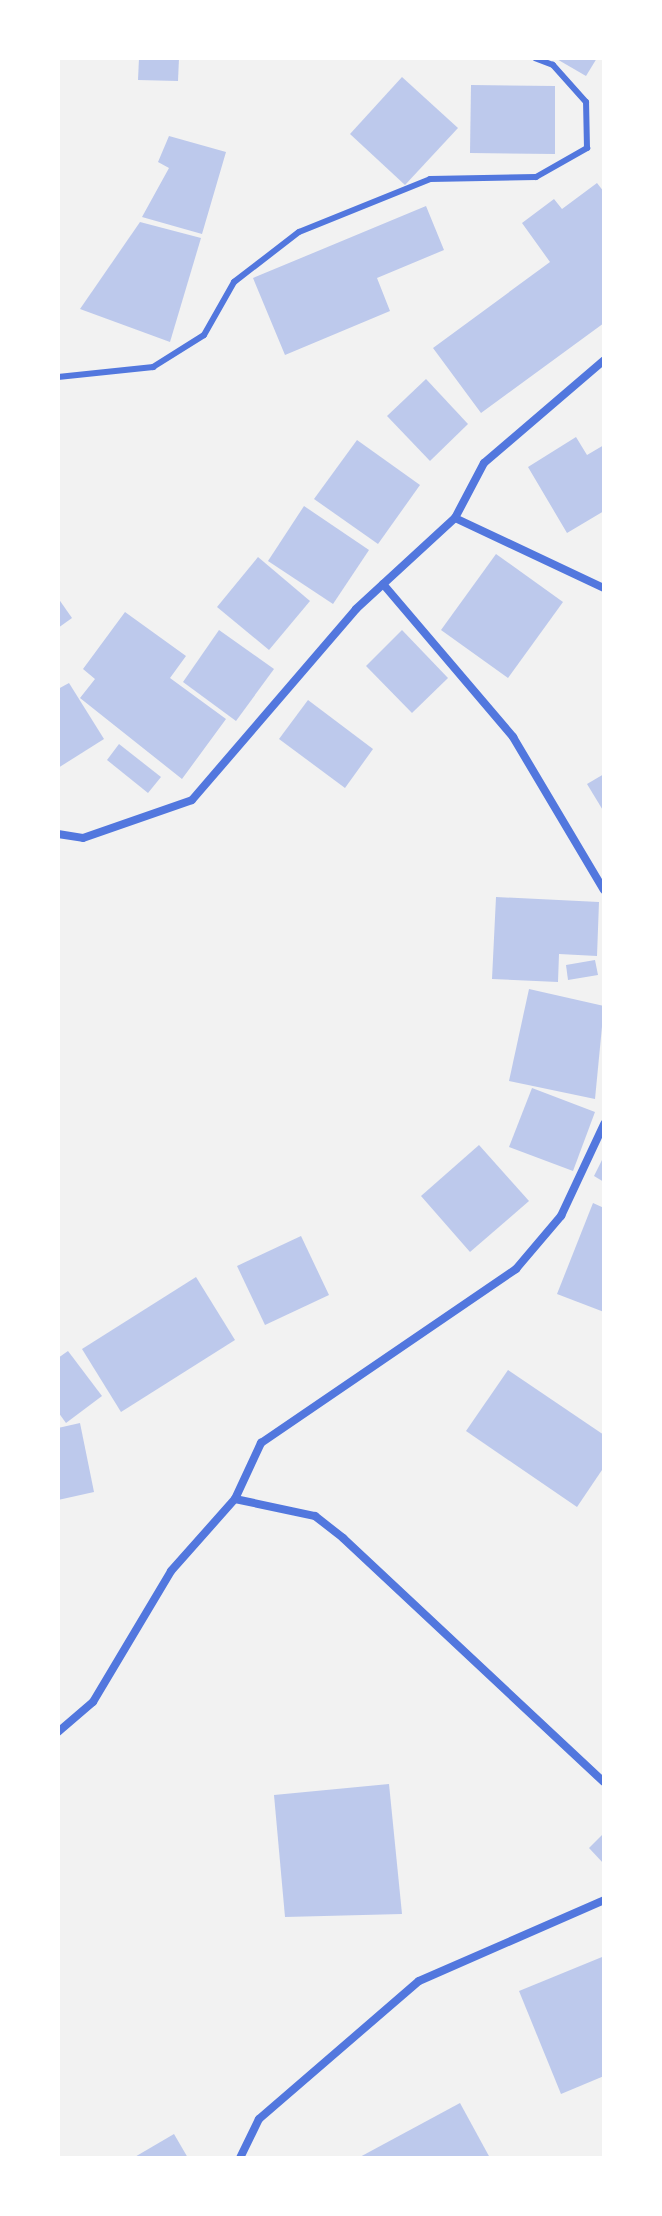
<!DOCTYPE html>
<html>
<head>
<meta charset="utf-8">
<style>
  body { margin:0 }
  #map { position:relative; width:662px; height:2216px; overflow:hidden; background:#f2f2f2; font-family:"Golos Text",sans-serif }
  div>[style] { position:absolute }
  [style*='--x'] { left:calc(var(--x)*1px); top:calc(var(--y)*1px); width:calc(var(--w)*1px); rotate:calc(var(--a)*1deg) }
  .building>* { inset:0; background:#bdc9ec }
  .service>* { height:6px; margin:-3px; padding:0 3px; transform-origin:3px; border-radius:3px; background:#5277de }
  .minor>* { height:8px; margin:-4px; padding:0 4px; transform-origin:4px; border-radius:4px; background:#5277de }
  span { translate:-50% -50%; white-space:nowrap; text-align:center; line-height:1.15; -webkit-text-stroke:8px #fff; paint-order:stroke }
  .frame { position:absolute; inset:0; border:60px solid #fff; pointer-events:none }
</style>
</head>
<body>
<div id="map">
  <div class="building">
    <i style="clip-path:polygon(139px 58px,179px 58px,178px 81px,138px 80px)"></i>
    <i style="clip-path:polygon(555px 58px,597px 58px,586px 76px)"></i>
    <i style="clip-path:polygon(402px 77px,458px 128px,405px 185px,350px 134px)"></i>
    <i style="clip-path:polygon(471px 85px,555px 86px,555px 154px,470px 153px)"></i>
    <i style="clip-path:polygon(169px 136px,226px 152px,202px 234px,142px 217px,169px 168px,158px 162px)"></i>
    <i style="clip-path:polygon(597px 183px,604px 192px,604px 323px,481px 413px,433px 348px,550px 262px,522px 223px,554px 199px,562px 209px)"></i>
    <i style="clip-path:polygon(426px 206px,444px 250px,377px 278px,390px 311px,285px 355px,253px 278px)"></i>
    <i style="clip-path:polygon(140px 222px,201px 238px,170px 342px,80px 309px)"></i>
    <i style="clip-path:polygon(426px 379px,468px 424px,430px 461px,387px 416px)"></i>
    <i style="clip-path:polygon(576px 437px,587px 455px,604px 445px,604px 511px,567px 533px,528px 467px)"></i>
    <i style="clip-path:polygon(357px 440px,420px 485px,378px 544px,314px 499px)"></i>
    <i style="clip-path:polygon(304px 506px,369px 550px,333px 604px,268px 561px)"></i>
    <i style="clip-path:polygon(496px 554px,563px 602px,508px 678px,441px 630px)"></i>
    <i style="clip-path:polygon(258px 557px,310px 601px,269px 650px,217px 607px)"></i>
    <i style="clip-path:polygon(58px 598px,72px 618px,58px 628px)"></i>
    <i style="clip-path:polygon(125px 612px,186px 656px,170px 678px,226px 719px,182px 779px,80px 698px,95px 679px,83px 669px)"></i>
    <i style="clip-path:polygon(219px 630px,274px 669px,236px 721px,183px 682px)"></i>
    <i style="clip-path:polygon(402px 630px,448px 678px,412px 713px,366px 666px)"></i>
    <i style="clip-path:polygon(69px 683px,104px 739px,58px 768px,58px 689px)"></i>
    <i style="clip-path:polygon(308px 700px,373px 749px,345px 788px,279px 739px)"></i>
    <i style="clip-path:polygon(119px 744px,161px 777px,148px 793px,107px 760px)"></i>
    <i style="clip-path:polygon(604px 774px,604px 812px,587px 784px)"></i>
    <i style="clip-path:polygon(496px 897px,599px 902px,597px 956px,559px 954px,558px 982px,492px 979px)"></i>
    <i style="clip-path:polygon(595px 960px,598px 975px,568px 980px,566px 965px)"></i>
    <i style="clip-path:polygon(529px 989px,604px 1006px,595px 1099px,509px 1081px)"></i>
    <i style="clip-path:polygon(532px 1088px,595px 1112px,573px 1171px,509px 1147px)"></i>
    <i style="clip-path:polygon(479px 1145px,529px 1201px,470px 1252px,421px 1196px)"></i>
    <i style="clip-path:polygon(604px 1156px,604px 1182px,594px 1176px)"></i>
    <i style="clip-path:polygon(593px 1203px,604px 1208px,604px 1312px,557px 1294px)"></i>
    <i style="clip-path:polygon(301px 1236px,329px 1295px,265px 1325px,237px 1266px)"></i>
    <i style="clip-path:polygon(196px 1277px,235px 1340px,121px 1412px,82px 1349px)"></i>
    <i style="clip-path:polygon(68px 1351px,102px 1396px,66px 1423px,58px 1412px,58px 1358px)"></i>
    <i style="clip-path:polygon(508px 1370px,604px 1435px,604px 1467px,577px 1507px,466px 1431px)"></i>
    <i style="clip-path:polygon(80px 1423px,94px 1492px,58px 1500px,58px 1428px)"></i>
    <i style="clip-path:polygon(389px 1784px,402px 1914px,285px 1917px,274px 1795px)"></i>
    <i style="clip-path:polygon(602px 1835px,604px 1838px,604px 1864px,589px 1848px)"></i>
    <i style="clip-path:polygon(602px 1957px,604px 2076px,561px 2094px,519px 1991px)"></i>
    <i style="clip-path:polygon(460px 2103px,490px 2158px,358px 2158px)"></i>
    <i style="clip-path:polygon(174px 2134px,188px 2158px,133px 2158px)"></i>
  </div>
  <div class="service">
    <i style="--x:58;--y:377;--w:96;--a:-6"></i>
    <i style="--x:153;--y:367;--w:60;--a:-32.1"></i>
    <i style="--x:204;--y:335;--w:61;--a:-60.5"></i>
    <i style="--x:234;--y:282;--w:82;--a:-37.6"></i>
    <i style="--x:299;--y:232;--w:141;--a:-22"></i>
    <i style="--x:430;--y:179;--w:106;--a:-1.1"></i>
    <i style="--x:536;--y:177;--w:59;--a:-29.6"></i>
    <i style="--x:587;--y:148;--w:46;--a:-91.2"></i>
    <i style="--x:586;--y:102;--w:50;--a:-131.7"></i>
    <i style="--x:553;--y:65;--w:19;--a:-159"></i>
  </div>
  <div class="minor">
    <i style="--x:455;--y:518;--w:165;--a:25.2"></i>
    <i style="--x:383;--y:584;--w:201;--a:49.6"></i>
    <i style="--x:513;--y:737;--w:178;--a:59.3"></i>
    <i style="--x:58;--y:834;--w:25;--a:9"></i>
    <i style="--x:83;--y:838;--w:115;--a:-19.2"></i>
    <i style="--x:192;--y:800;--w:252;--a:-49.3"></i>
    <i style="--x:356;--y:609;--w:134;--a:-42.6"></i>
    <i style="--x:455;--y:518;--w:62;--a:-62.2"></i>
    <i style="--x:484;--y:463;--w:158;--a:-40.6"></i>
    <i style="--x:235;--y:1499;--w:62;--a:-65.1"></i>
    <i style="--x:261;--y:1443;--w:309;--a:-34.3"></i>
    <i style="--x:516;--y:1269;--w:70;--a:-49.7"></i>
    <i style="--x:561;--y:1216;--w:102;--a:-64.9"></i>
    <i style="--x:58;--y:1732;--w:46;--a:-40.6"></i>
    <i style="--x:93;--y:1702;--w:152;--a:-59.2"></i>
    <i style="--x:171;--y:1571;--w:96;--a:-48.4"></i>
    <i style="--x:235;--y:1499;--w:82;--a:12"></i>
    <i style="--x:315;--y:1516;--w:36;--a:38"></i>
    <i style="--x:343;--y:1538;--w:357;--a:43.1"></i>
    <i style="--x:240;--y:2158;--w:43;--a:-64"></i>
    <i style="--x:259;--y:2119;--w:211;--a:-40.8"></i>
    <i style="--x:419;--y:1981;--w:202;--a:-23.6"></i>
  </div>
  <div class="frame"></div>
</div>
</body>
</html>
